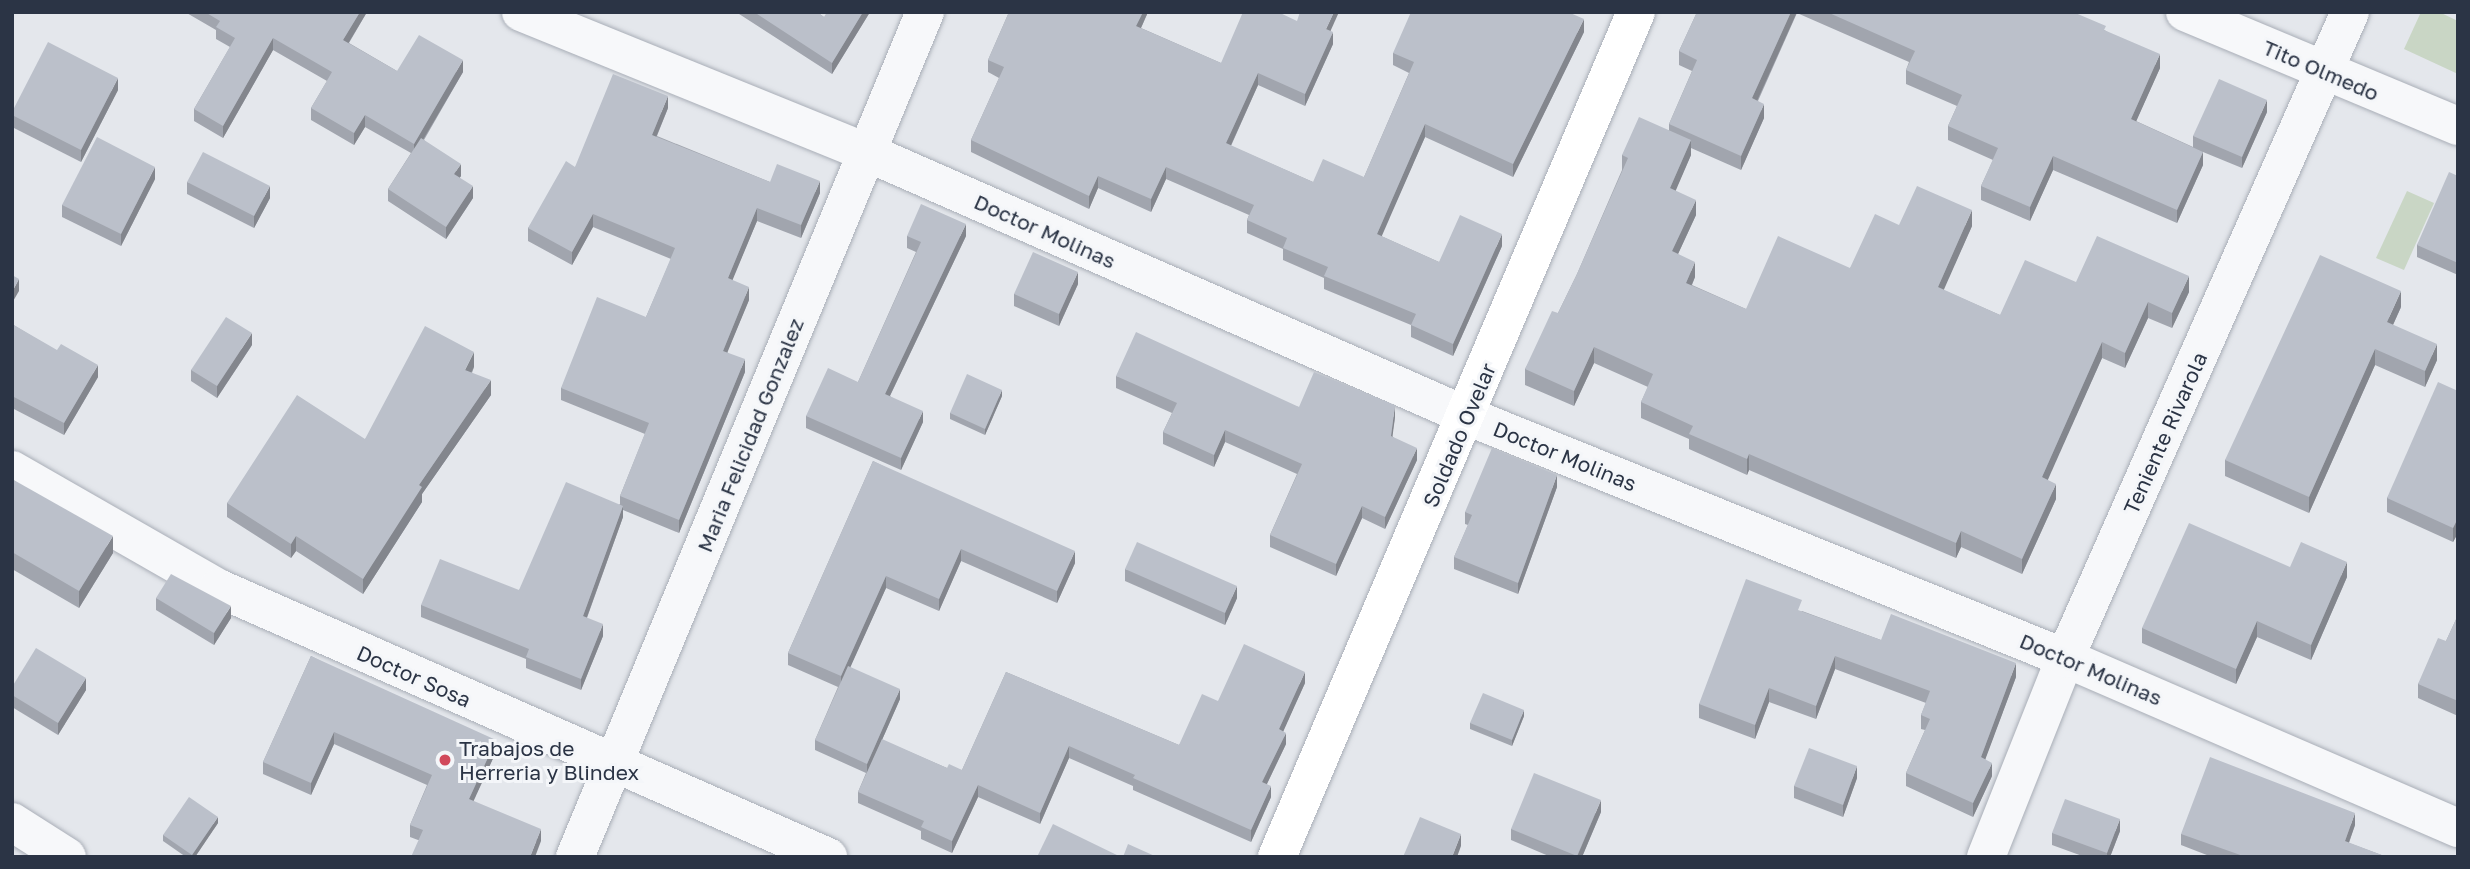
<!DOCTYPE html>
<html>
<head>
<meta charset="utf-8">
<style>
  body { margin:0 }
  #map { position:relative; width:2470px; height:869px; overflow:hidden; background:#e4e7ec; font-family:"Golos Text",sans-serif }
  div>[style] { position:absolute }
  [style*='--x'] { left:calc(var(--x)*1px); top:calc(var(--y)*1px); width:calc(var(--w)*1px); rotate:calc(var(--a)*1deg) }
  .green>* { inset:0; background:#c9d6c5 }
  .roads { filter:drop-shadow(0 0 2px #a9aeb7) drop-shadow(0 0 2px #a9aeb7) }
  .minor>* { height:38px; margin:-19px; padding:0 19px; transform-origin:19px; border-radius:19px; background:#f7f8fa }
  .major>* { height:38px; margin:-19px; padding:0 19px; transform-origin:19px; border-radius:19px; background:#fff }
  .wall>* { inset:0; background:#a1a5ae }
  .shaded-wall>* { inset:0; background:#83868d }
  .building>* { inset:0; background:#bbc0ca }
  .dots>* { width:19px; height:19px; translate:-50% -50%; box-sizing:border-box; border:4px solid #f4f6f9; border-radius:50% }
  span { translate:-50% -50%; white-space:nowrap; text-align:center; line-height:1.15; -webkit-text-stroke:6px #f4f6f9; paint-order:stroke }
  .street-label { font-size:21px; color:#2b3445 }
  .poi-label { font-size:21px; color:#2b3445 }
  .left { translate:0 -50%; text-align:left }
  .frame { position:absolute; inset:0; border:14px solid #2b3445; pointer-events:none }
</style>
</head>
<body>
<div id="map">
  <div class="green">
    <i style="clip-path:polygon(2421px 12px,2439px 12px,2458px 21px,2458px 74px,2404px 49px)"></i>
    <i style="clip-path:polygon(2407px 191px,2434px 203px,2404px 270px,2376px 258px)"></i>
  </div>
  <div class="roads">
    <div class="minor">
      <i style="--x:521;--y:12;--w:372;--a:22.1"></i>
      <i style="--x:866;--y:152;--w:656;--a:23.71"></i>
      <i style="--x:1467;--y:416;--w:645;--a:22.03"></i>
      <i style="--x:2065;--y:658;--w:428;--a:23.4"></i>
      <i style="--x:2185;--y:12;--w:296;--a:22.7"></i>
      <i style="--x:12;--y:470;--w:237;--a:29.8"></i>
      <i style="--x:218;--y:588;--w:667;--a:23.8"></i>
      <i style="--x:12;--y:822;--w:65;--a:32.5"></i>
      <i style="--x:575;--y:857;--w:915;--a:-67.5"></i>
      <i style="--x:1986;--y:857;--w:214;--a:-68.3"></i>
      <i style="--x:2065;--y:658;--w:706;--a:-66.19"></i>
    </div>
    <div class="major">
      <i style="--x:1277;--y:857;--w:918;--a:-66.98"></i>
    </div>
  </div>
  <div class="wall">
    <i style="clip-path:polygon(185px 12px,367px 12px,349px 43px,397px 71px,463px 72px,424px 140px,461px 176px,459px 178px,473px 198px,446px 239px,388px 201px,388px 189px,411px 153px,365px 127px,354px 145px,311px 120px,311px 108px,327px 81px,273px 50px,223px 138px,194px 121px,194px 109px,230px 47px,216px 39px,216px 30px)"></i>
    <i style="clip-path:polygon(736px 12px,817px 12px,824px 17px,870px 12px,832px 74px)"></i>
    <i style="clip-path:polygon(1009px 12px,1148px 12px,1141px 28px,1221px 63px,1297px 21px,1331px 31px,1333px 44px,1305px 106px,1258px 85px,1231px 146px,1313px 182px,1364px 177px,1409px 73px,1393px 65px,1393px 53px,1584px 32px,1513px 177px,1425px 137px,1381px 236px,1439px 262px,1502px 246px,1453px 356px,1411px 337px,1411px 325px,1324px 289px,1324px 278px,1283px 260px,1283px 249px,1247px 233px,1247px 220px,1249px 215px,1166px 179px,1151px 212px,1098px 188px,1089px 209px,971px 152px,971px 140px,999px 78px,988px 72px,988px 60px)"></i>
    <i style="clip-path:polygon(1697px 12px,2073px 12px,2106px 31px,2160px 68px,2136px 121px,2193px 147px,2193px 136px,2267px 112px,2242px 168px,2203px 152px,2203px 165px,2177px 223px,2053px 170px,2030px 221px,1981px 200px,1981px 186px,1993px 160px,1948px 140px,1948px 126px,1957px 106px,1906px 84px,1906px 70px,1909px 62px,1797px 13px,1758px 101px,1764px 118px,1741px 170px,1691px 148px,1691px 155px,1675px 191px,1696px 215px,1678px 254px,1695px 277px,1692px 285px,1746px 309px,1850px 268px,1899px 225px,1972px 226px,1943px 290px,2000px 315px,2076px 282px,2189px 292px,2172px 328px,2148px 318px,2125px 368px,2102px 358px,2047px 480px,2056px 499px,2022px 574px,1961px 547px,1956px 558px,1749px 470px,1747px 475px,1689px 449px,1689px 439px,1641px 418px,1641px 402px,1648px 387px,1594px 363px,1574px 406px,1525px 385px,1525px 369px,1558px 313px,1577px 274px,1622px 170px,1622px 155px,1669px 130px,1669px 124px,1692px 71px,1679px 65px,1679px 51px)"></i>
    <i style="clip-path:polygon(118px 90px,81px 162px,12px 127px,12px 112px)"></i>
    <i style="clip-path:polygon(668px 108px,657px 136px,770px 182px,820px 193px,801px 238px,757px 221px,732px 280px,749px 300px,727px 352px,745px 372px,679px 533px,623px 510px,623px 517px,587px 618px,603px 636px,581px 690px,526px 668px,526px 659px,421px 617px,421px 605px,519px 590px,620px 504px,620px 496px,645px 434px,561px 400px,561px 388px,646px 317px,671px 259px,593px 227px,572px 265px,528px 241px,528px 228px,575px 167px)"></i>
    <i style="clip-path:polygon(2458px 176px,2458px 275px,2417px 257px,2417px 245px)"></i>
    <i style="clip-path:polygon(155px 179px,121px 246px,62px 217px,62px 205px)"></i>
    <i style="clip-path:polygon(187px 182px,270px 198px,254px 228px,187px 194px)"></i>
    <i style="clip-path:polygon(907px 236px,966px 236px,890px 396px,923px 422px,901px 470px,806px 428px,806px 416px,858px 382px,916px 252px,907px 248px)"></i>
    <i style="clip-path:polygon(1078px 284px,1059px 326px,1014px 306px,1014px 294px)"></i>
    <i style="clip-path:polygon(2401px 307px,2393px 325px,2437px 360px,2425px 387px,2375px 365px,2309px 513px,2225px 476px,2225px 460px)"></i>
    <i style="clip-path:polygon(12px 324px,98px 377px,64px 435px,12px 408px)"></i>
    <i style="clip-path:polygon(252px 345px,217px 398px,191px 381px,191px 370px)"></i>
    <i style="clip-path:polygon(474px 367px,472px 373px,491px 395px,422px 494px,422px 502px,363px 594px,296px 551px,291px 558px,227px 517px,227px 503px,365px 439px)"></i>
    <i style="clip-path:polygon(1116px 376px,1299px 407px,1395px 417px,1392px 436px,1417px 460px,1385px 529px,1362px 518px,1336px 576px,1270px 547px,1270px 535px,1297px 474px,1225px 442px,1214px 467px,1163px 444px,1163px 432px,1172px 413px,1116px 388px)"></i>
    <i style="clip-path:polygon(2458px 391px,2458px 533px,2453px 542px,2387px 512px,2387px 498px)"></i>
    <i style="clip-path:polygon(1002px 396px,985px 435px,950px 419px,950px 413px)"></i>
    <i style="clip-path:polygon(873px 461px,1075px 563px,1057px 603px,961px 561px,939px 611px,886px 588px,850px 667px,900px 699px,882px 740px,947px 768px,962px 770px,1006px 672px,1179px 745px,1218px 701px,1305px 683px,1283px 731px,1286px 744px,1267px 784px,1271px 797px,1251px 842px,1133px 790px,1133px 786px,1069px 758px,1040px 824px,978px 797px,952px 853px,921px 839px,921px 831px,858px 803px,858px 792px,866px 773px,815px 750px,815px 740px,838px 687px,788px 665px,788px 653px)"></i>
    <i style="clip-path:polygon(12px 479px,113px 553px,79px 608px,12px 569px)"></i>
    <i style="clip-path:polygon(1557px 487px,1518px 594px,1454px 569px,1454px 557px,1468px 525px,1465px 524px,1465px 512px)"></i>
    <i style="clip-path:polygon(2290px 567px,2347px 577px,2311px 660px,2257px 637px,2236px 684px,2142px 643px,2142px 628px)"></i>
    <i style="clip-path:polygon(1125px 569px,1237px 598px,1225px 625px,1125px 581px)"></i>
    <i style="clip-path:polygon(156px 598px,231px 618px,214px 645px,156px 610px)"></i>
    <i style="clip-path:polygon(1802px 611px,1881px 640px,2016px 677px,1985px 759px,1992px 776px,1973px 817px,1906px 786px,1906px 773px,1925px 730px,1921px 729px,1921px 715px,1926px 703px,1835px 669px,1816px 719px,1769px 702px,1755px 739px,1699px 718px,1699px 704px)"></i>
    <i style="clip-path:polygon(2458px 615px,2458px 716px,2418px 698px,2418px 684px,2446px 641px)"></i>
    <i style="clip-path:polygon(311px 656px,496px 752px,473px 801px,541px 841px,418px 840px,410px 837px,410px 825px,427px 785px,334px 744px,311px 795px,263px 774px,263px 762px)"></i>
    <i style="clip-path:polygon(12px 687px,86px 690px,58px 735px,12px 707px)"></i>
    <i style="clip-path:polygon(1524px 716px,1512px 746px,1470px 729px,1470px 723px)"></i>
    <i style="clip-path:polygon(1857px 778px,1843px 817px,1794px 798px,1794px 786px)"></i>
    <i style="clip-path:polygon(1601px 812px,1582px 857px,1551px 857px,1511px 840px,1511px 829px)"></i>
    <i style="clip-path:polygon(218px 823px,195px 857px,186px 857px,163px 841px,163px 835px)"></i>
    <i style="clip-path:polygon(2355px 825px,2349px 843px,2387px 857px,2212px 857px,2181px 845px,2181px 834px)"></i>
    <i style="clip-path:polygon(2120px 831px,2110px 857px,2085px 857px,2052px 845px,2052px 833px)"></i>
  </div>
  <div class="shaded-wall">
    <i style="clip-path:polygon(360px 12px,367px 12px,343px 52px,343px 40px)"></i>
    <i style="clip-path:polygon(863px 12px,870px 12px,832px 74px,832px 63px)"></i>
    <i style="clip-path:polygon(1143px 12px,1148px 12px,1136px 39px,1136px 26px)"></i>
    <i style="clip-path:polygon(1334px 12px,1339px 12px,1326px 41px,1326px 29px)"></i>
    <i style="clip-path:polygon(1791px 12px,1797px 12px,1752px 112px,1752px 98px)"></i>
    <i style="clip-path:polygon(1584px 19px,1584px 32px,1513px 177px,1513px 164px)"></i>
    <i style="clip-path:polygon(1333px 32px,1333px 44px,1305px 106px,1305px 94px)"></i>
    <i style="clip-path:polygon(273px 38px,273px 50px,223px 138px,223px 126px)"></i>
    <i style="clip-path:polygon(2160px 54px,2160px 68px,2131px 133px,2131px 119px)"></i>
    <i style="clip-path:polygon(463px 60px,463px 72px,414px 155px,414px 144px)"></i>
    <i style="clip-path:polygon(1258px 73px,1258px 85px,1226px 156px,1226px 143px)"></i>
    <i style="clip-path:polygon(118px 78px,118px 90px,81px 162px,81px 150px)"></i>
    <i style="clip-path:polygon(668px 96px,668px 108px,652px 147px,652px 135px)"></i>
    <i style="clip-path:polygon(2267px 100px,2267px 112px,2242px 168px,2242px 157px)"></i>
    <i style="clip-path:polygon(1764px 104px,1764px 118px,1741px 170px,1741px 156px)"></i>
    <i style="clip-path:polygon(365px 115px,365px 127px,354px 145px,354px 133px)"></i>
    <i style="clip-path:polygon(1425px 124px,1425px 137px,1377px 247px,1377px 234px)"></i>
    <i style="clip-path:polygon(1691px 140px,1691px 155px,1670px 204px,1670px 188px)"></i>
    <i style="clip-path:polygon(2203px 152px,2203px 165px,2177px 223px,2177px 210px)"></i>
    <i style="clip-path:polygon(2053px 156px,2053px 170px,2030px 221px,2030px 207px)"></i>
    <i style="clip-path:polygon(461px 164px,461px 176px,454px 186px,454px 174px)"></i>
    <i style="clip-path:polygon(155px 167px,155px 179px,121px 246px,121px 234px)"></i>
    <i style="clip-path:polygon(1166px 167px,1166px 179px,1151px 212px,1151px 199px)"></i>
    <i style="clip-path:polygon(1098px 176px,1098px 188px,1089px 209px,1089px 196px)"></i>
    <i style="clip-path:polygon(820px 181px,820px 193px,801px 238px,801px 225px)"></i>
    <i style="clip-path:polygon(270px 186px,270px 198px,254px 228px,254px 216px)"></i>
    <i style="clip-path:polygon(473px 186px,473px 198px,446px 239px,446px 227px)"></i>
    <i style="clip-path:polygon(1696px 200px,1696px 215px,1672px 267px,1672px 251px)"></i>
    <i style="clip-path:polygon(757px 208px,757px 221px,728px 291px,728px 278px)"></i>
    <i style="clip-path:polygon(1972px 210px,1972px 226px,1938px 303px,1938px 287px)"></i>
    <i style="clip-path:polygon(593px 214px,593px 227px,572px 265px,572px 252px)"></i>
    <i style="clip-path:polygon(966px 224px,966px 236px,885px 406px,885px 394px)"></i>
    <i style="clip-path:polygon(1502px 234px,1502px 246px,1453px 356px,1453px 344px)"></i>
    <i style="clip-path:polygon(1695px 262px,1695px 277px,1686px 298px,1686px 283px)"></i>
    <i style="clip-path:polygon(1078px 272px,1078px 284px,1059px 326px,1059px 314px)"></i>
    <i style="clip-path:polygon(2189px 276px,2189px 292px,2172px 328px,2172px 313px)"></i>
    <i style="clip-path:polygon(19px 279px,19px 291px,12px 303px,12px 292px)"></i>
    <i style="clip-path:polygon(749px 287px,749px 300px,723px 363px,723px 351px)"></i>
    <i style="clip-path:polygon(2401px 291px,2401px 307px,2387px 338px,2387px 322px)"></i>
    <i style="clip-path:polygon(2148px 302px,2148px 318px,2125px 368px,2125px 353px)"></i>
    <i style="clip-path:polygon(252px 333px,252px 345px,217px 398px,217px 386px)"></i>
    <i style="clip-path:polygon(2102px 342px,2102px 358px,2042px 493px,2042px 477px)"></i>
    <i style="clip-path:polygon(2437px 344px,2437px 360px,2425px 387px,2425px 371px)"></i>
    <i style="clip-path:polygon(1594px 347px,1594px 363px,1574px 406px,1574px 391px)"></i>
    <i style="clip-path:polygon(2375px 349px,2375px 365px,2309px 513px,2309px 497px)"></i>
    <i style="clip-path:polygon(474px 352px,474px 367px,465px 385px,465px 370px)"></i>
    <i style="clip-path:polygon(745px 359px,745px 372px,679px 533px,679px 520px)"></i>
    <i style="clip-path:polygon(98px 365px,98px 377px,64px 435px,64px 423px)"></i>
    <i style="clip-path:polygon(491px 380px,491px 395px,422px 494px,422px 502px,363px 594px,363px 579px,419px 485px)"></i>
    <i style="clip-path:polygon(1002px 390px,1002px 396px,985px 435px,985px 429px)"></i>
    <i style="clip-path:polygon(1395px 405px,1395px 417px,1391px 448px,1391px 436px)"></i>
    <i style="clip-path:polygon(923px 411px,923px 422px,901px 470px,901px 458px)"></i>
    <i style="clip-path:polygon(1225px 430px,1225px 442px,1214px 467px,1214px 455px)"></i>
    <i style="clip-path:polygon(1417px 448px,1417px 460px,1385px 529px,1385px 517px)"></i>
    <i style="clip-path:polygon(1749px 454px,1749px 470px,1747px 475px,1747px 459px)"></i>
    <i style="clip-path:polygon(1557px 475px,1557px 487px,1518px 594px,1518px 583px)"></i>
    <i style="clip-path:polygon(2056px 484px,2056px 499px,2022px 574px,2022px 559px)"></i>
    <i style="clip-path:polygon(623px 506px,623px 517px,583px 628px,583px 616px)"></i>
    <i style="clip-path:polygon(1362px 506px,1362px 518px,1336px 576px,1336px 564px)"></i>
    <i style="clip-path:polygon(2458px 518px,2458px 533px,2453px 542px,2453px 528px)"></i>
    <i style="clip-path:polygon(1961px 531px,1961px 547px,1956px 558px,1956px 543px)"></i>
    <i style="clip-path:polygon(113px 536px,113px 553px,79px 608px,79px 591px)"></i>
    <i style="clip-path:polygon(296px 536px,296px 551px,291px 558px,291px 544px)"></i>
    <i style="clip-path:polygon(961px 549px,961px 561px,939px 611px,939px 599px)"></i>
    <i style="clip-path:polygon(1075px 551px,1075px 563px,1057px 603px,1057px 591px)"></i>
    <i style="clip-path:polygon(2347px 562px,2347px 577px,2311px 660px,2311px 645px)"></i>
    <i style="clip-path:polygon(886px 576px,886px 588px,841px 688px,841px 676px)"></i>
    <i style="clip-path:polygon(1237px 586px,1237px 598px,1225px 625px,1225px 613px)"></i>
    <i style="clip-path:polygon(231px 606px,231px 618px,214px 645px,214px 633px)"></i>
    <i style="clip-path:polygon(2257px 621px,2257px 637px,2236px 684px,2236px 669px)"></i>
    <i style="clip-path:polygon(603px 624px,603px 636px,581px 690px,581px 679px)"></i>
    <i style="clip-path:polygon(1835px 656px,1835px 669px,1816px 719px,1816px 706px)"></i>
    <i style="clip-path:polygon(2016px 663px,2016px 677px,1981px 771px,1981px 757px)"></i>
    <i style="clip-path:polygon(1305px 672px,1305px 683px,1279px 741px,1279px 729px)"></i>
    <i style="clip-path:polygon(86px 678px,86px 690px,58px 735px,58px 723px)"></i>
    <i style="clip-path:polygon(1769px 688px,1769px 702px,1755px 739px,1755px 725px)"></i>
    <i style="clip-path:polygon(900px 689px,900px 699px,867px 774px,867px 764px)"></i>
    <i style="clip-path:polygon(1524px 710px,1524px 716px,1512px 746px,1512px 740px)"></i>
    <i style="clip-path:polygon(334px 732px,334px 744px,311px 795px,311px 783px)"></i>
    <i style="clip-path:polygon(1286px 733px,1286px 744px,1262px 794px,1262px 782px)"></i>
    <i style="clip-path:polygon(496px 740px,496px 752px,469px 811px,469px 799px)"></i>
    <i style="clip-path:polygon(1069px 746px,1069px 758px,1040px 824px,1040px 813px)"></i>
    <i style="clip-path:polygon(1992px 763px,1992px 776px,1973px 817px,1973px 803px)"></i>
    <i style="clip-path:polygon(1857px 766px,1857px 778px,1843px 817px,1843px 805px)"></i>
    <i style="clip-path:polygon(978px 785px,978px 797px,952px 853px,952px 841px)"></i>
    <i style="clip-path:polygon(1271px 786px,1271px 797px,1251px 842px,1251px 830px)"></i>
    <i style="clip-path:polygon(1601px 800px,1601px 812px,1582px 857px,1577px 857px)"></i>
    <i style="clip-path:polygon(2355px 813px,2355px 825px,2345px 853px,2345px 841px)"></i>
    <i style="clip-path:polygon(218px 817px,218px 823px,195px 857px,192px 857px,192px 855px)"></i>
    <i style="clip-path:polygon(2120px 819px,2120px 831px,2110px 857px,2107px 857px,2107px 853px)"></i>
    <i style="clip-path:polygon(541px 829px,541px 841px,535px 857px,530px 857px)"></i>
    <i style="clip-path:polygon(1461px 834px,1461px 846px,1457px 857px,1452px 857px)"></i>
  </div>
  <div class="building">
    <i style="clip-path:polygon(205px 12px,360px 12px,343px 40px,397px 71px,419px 35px,463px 60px,414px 144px,365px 115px,354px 133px,311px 108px,332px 72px,273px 38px,223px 126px,194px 109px,235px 38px,216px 27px,220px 21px)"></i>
    <i style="clip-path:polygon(754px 12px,817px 12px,824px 17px,827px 12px,863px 12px,832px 63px)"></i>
    <i style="clip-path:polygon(1009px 12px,1143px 12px,1136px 26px,1221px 63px,1243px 12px,1278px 12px,1297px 21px,1300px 12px,1334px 12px,1326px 29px,1333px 32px,1305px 94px,1258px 73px,1226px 143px,1313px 182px,1323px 159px,1364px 177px,1414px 62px,1393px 53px,1411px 12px,1568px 12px,1584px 19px,1513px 164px,1425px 124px,1377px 234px,1439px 262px,1460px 215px,1502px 234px,1453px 344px,1411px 325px,1416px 314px,1324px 276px,1328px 267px,1283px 248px,1287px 238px,1247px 220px,1254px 205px,1166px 167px,1151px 199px,1098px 176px,1089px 196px,971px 140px,1004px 67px,988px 60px)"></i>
    <i style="clip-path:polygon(1697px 12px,1791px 12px,1752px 98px,1764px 104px,1741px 156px,1669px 124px,1697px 60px,1679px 51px)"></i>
    <i style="clip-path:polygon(1827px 12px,2073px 12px,2106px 26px,2104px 30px,2160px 54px,2131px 119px,2203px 152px,2177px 210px,2053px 156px,2030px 207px,1981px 186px,1998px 148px,1948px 126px,1962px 95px,1906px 70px,1915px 51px)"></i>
    <i style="clip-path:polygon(48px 42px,118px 78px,81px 150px,12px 115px,12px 112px)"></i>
    <i style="clip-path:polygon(613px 74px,668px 96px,652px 135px,770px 182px,777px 164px,820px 181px,801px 225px,757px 208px,728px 278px,749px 287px,723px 351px,745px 359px,679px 520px,620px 496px,649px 423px,561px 388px,597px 297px,646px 317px,675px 248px,593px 214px,572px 252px,528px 228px,566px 161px,575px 167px)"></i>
    <i style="clip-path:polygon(2219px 79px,2267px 100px,2242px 157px,2193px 136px)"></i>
    <i style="clip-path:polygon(1639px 117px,1691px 140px,1670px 188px,1696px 200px,1672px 251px,1695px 262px,1686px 283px,1746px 309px,1778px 236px,1850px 268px,1875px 214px,1899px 225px,1917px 186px,1972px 210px,1938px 287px,2000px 315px,2025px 260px,2076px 282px,2097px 236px,2189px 276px,2172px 313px,2148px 302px,2125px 353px,2102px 342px,2042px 477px,2056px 484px,2022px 559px,1961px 531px,1956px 543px,1749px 454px,1747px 459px,1689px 434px,1693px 426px,1641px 402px,1653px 374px,1594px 347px,1574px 391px,1525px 369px,1552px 311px,1558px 313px,1577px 274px,1628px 158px,1622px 155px)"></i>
    <i style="clip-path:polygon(97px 137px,155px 167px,121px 234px,62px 205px)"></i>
    <i style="clip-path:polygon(421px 138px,461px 164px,454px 174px,473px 186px,446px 227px,388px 189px)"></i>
    <i style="clip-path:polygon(203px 152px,270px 186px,254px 216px,187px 182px)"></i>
    <i style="clip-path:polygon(2449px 172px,2458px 176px,2458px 263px,2417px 245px)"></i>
    <i style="clip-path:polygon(921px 204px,966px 224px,885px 394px,923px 411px,901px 458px,806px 416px,828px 368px,858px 382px,921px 242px,907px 236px)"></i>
    <i style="clip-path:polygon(1033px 252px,1078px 272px,1059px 314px,1014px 294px)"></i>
    <i style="clip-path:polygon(2320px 255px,2401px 291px,2387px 322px,2437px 344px,2425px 371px,2375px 349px,2309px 497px,2225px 460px)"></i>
    <i style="clip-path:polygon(12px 275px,19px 279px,12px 292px)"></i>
    <i style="clip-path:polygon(226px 317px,252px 333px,217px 386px,191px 370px)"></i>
    <i style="clip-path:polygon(12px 324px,57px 350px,61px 344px,98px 365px,64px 423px,12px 396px)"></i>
    <i style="clip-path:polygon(425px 326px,474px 352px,465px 370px,491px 380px,419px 485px,422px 487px,363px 579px,296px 536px,291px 544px,227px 503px,297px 395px,365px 439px)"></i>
    <i style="clip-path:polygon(1136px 332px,1299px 407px,1314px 372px,1395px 405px,1391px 436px,1417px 448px,1385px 517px,1362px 506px,1336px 564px,1270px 535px,1302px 464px,1225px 430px,1214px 455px,1163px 432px,1177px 403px,1116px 376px)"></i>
    <i style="clip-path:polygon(967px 374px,1002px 390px,985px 429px,950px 413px)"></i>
    <i style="clip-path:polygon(2438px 382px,2458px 391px,2458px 518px,2453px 528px,2387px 498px)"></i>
    <i style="clip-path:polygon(1492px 448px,1557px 475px,1518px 583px,1454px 557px,1472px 515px,1465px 512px)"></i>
    <i style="clip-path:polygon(873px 461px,1075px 551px,1057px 591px,961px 549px,939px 599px,886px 576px,841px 676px,788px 653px)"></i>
    <i style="clip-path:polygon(12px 479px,113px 536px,79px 591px,12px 552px)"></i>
    <i style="clip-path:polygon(566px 482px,623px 506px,583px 616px,603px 624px,581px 679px,526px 657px,529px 649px,421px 605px,440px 559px,519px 590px)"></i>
    <i style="clip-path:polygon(2189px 523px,2290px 567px,2301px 542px,2347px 562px,2311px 645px,2257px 621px,2236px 669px,2142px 628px)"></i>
    <i style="clip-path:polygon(1137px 542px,1237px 586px,1225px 613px,1125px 569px)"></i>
    <i style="clip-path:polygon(171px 574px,231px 606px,214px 633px,156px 598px)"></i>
    <i style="clip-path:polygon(1746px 579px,1802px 600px,1798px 610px,1881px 640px,1891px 614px,2016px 663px,1981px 757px,1992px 763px,1973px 803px,1906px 773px,1930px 719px,1921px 715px,1930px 691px,1835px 656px,1816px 706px,1769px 688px,1755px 725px,1699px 704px)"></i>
    <i style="clip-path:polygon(2458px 615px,2458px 701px,2418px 684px,2438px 638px,2446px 641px)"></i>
    <i style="clip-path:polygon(1244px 644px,1305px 672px,1279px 729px,1286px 733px,1262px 782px,1271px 786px,1251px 830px,1133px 778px,1135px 775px,1069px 746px,1040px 813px,978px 785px,952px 841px,921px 827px,924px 821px,858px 792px,882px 739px,947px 768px,949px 764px,962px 770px,1006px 672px,1179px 745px,1202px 694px,1218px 701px)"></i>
    <i style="clip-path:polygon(36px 648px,86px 678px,58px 723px,12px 695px,12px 687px)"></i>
    <i style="clip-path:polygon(311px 656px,496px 740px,469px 799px,541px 829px,530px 857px,411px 857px,423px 830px,410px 825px,432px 775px,334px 732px,311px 783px,263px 762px)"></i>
    <i style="clip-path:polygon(848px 666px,900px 689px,867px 764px,815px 740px)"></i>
    <i style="clip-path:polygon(1483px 693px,1524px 710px,1512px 740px,1470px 723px)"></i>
    <i style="clip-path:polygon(1809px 748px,1857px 766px,1843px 805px,1794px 786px)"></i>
    <i style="clip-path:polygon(2210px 757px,2355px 813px,2345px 841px,2387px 857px,2246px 857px,2181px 834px)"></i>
    <i style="clip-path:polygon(1534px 773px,1601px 800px,1577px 856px,1511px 829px)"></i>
    <i style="clip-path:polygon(189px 797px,218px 817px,192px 855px,163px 835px)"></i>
    <i style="clip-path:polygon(2065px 799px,2120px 819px,2107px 853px,2052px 833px)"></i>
    <i style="clip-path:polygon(1420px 817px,1461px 834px,1452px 857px,1403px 857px)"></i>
    <i style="clip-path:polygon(1053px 824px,1121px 857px,1037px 857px)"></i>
    <i style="clip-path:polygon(1128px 844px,1157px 857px,1123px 857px)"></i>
  </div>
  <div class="dots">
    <i style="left:445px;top:760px;background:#d1495b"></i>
  </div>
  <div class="street-label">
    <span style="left:2321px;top:70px;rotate:23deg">Tito Olmedo</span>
    <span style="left:1045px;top:231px;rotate:24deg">Doctor Molinas</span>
    <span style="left:2165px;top:433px;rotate:-66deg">Teniente Rivarola</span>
    <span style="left:750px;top:435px;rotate:-68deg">Maria Felicidad Gonzalez</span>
    <span style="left:1459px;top:435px;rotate:-67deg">Soldado Ovelar</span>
    <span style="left:1565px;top:456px;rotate:22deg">Doctor Molinas</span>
    <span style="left:2091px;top:669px;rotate:23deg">Doctor Molinas</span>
    <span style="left:414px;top:676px;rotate:24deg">Doctor Sosa</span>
  </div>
  <div class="poi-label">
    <span class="left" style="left:459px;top:760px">Trabajos de<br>Herreria y Blindex</span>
  </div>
  <div class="frame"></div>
</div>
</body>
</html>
